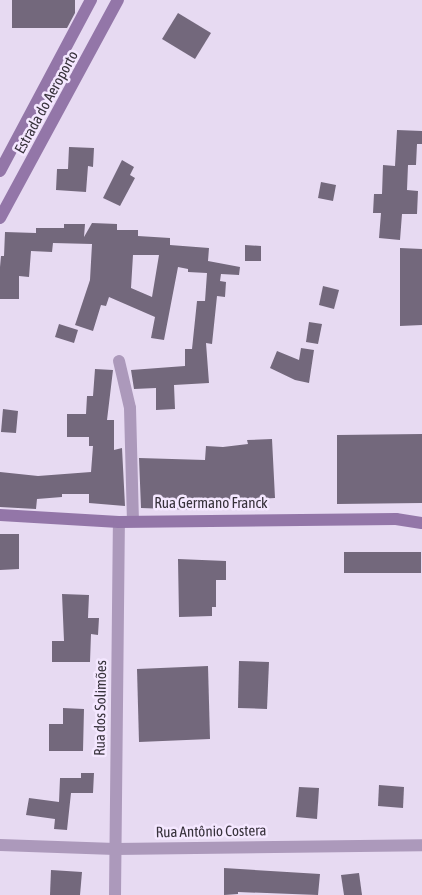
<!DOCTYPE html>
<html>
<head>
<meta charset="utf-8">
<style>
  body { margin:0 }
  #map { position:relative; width:422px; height:895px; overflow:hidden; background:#e7daf2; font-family:"Asap Condensed",sans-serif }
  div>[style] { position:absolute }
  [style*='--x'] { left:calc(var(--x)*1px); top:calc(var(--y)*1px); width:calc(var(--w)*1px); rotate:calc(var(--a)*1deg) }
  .building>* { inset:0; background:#73687c }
  .street>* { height:12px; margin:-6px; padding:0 6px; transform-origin:6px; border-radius:6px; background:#ac99bb }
  .secondary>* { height:12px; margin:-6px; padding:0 6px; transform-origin:6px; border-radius:6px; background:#9376a8 }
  span { translate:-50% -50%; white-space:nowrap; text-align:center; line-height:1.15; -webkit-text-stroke:5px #f4e7ff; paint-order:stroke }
  .street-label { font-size:15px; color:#37323b }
</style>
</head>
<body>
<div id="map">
  <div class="building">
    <i style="clip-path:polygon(12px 0,75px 0,75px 13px,67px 28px,12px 28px)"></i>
    <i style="clip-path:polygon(178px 13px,211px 33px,195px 59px,162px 39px)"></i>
    <i style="clip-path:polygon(397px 130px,422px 131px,422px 144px,417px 144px,416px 165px,408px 165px,407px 190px,418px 191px,417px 214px,402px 214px,400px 240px,379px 238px,381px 213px,373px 213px,374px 194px,382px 194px,383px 165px,395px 166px)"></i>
    <i style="clip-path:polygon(69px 147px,94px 148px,93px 167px,88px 166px,86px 192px,56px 190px,57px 169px,68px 169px)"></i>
    <i style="clip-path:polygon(122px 160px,134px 167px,130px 175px,135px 178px,120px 206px,103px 198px)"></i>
    <i style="clip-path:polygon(321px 182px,336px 185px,333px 201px,318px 198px)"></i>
    <i style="clip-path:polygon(evenodd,92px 223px,117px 224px,117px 230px,138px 230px,138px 236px,170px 238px,170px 245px,209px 248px,208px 261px,240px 267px,239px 275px,221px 274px,220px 281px,226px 282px,225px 297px,217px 296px,212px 344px,206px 343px,209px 383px,174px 385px,175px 409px,156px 410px,156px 388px,134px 389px,131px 370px,185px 366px,185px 349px,192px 349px,197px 301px,205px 301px,207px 273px,188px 272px,188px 269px,178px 267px,164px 340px,151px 338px,155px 317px,109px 297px,106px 306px,101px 305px,93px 331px,75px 325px,90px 280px,92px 244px,53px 243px,52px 252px,31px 251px,29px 277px,19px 276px,19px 299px,0 299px,0 267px,1px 256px,4px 256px,5px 232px,36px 233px,36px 228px,64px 228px,64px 224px,85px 224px,84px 237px,92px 223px,133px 255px,159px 255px,152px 297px,131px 288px,133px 255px)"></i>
    <i style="clip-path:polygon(245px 245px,261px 246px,261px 261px,245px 261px)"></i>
    <i style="clip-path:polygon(400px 248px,422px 249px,422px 325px,400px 326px)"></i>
    <i style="clip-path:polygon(323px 286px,339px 290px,334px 309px,319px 305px)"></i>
    <i style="clip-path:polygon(309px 322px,322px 324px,318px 344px,306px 342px)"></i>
    <i style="clip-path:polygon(59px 324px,78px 330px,74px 343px,55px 337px)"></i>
    <i style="clip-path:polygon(301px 348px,314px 350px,309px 383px,295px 380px,270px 368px,277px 351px,299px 360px)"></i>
    <i style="clip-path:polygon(95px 369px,113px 370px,107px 420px,114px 420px,114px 450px,122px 448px,125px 506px,89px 503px,89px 494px,62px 494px,62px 497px,37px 499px,36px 509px,0 507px,0 472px,38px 476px,91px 472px,93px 446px,89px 446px,89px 437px,67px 437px,67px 414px,86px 414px,87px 396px,93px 396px)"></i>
    <i style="clip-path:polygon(3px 409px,18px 411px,16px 433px,1px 432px)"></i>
    <i style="clip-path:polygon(422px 434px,422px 503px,337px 504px,337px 435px)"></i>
    <i style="clip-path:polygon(272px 439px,275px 498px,197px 503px,197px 510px,141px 508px,139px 458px,205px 460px,206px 446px,223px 447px,248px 444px,247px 440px)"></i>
    <i style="clip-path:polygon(0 534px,19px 534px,19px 569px,0 570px)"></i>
    <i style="clip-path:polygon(344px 552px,421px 552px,421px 573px,344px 573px)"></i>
    <i style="clip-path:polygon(178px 559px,226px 561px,226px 580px,216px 580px,216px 607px,212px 607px,212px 616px,179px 617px)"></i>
    <i style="clip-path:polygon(62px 594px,89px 595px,88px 618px,99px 618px,98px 635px,91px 634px,90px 662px,52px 662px,52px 641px,64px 641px)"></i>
    <i style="clip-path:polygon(239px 661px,269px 662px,267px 709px,238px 708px)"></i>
    <i style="clip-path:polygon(208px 666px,210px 739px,139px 742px,137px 669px)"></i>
    <i style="clip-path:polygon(63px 708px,84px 709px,83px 751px,49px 751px,49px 724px,63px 724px)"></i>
    <i style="clip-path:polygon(81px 773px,94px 773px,93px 793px,71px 793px,67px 830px,54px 829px,55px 819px,26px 815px,29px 798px,59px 802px,60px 778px,81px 778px)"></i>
    <i style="clip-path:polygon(379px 785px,404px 787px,403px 808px,378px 806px)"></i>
    <i style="clip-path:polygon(299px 787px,319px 788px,317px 819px,296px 817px)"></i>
    <i style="clip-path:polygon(224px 868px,320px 874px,318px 895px,238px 892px,238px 894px,224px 895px)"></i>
    <i style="clip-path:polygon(51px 870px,82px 872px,80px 895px,50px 895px)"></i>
    <i style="clip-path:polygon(359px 873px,362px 895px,344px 895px,341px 875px)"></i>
  </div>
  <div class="street">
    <i style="--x:119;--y:361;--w:48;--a:76.8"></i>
    <i style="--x:130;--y:408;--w:111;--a:88.5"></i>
    <i style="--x:0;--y:845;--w:115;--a:2"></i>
    <i style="--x:115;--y:849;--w:307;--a:-0.7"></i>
    <i style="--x:115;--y:895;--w:373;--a:-89.4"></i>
  </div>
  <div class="secondary">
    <i style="--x:0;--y:171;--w:194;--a:-62"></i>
    <i style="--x:0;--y:218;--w:248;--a:-61.6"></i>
    <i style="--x:0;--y:515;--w:119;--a:3.4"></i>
    <i style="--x:119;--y:522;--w:277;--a:-0.6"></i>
    <i style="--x:396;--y:519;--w:26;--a:9"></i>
  </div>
  <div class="street-label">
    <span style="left:46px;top:102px;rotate:-61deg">Estrada do Aeroporto</span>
    <span style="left:211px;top:503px">Rua Germano Franck</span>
    <span style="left:100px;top:708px;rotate:-89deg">Rua dos Solimões</span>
    <span style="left:211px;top:831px;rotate:-1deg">Rua Antônio Costera</span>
  </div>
</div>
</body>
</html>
